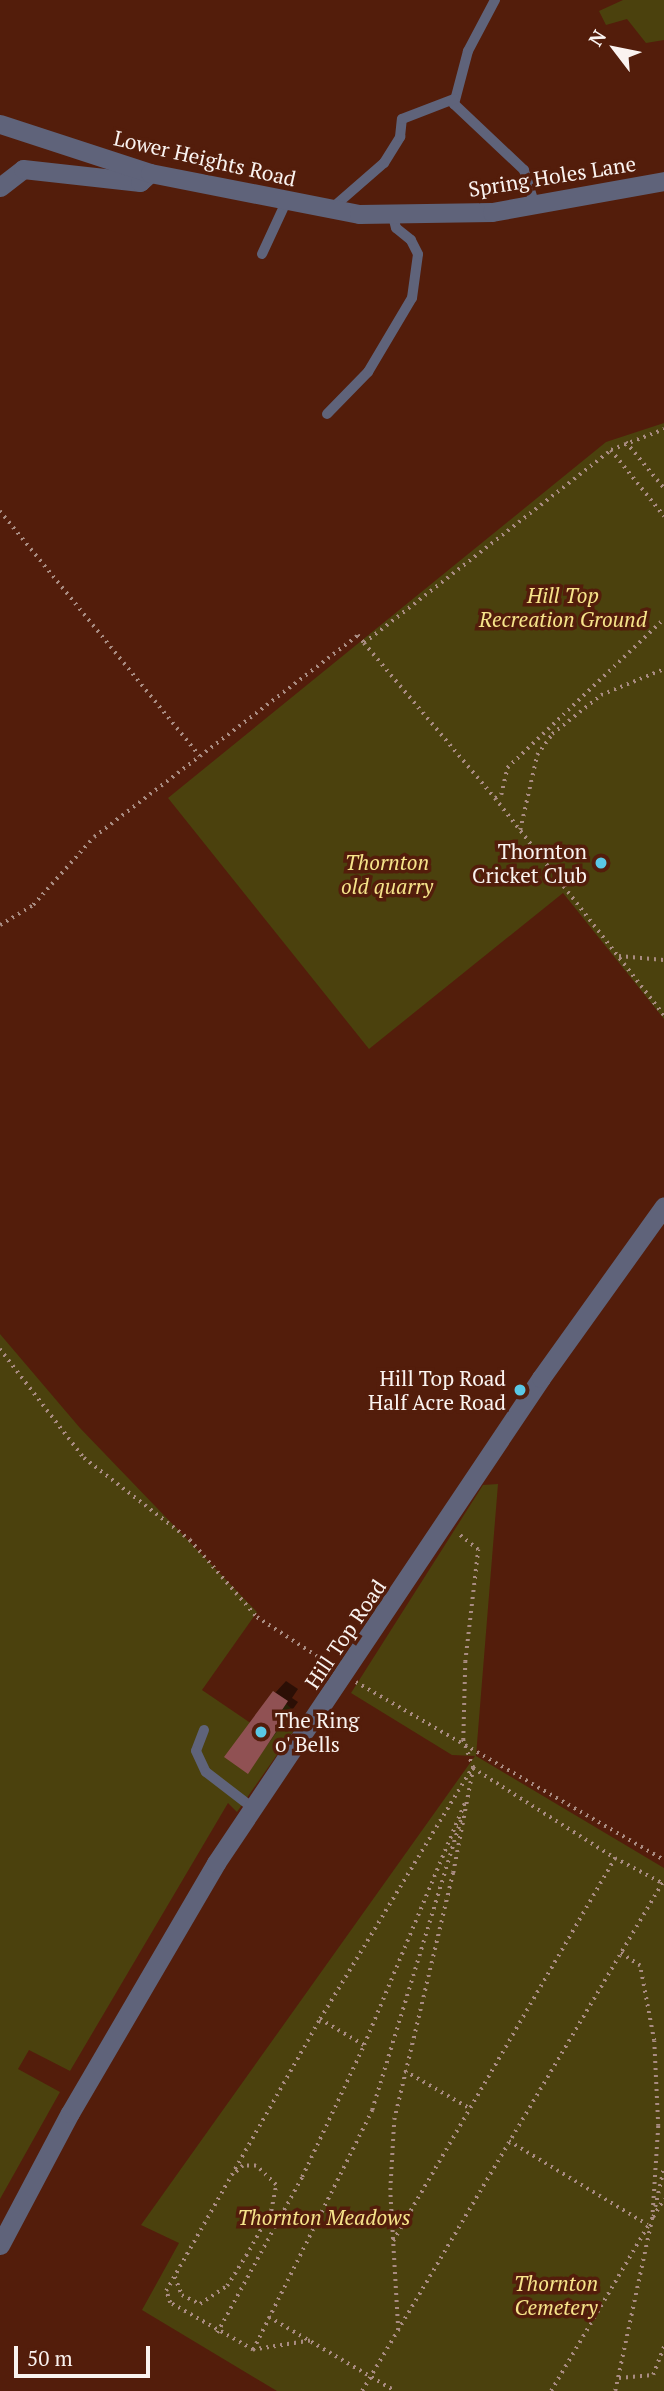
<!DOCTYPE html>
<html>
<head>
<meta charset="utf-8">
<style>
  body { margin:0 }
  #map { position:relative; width:664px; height:2391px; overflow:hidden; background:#531d0b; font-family:"PT Serif",serif }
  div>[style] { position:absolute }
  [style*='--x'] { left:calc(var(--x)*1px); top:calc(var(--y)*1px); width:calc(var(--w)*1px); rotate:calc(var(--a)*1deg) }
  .green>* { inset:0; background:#4b410d }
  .shadow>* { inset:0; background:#0007 }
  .building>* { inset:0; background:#905153 }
  .path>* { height:3.5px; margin-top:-1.75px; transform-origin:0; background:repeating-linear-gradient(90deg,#a98c82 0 2px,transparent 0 7px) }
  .service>* { height:10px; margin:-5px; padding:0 5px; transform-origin:5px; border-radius:5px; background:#5f637a }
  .minor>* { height:19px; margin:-9.5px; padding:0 9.5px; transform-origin:9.5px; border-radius:9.5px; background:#5f637a }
  .tertiary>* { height:19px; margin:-9.5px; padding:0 9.5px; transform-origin:9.5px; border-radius:9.5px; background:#5f637a }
  .dots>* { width:19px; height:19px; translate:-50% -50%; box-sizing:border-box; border:4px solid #531d0b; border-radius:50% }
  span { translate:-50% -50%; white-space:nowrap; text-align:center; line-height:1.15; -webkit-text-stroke:7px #531d0b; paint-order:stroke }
  .street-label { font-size:21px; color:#faf3f0 }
  .park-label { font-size:21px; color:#f6e48a; font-style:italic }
  .poi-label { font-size:21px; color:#faf3f0 }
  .right { translate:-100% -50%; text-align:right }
  .left { translate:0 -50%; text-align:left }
  .north { position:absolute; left:580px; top:14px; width:70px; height:70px; -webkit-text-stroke:5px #531d0b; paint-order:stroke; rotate:302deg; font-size:19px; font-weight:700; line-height:28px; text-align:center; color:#faf3f0 }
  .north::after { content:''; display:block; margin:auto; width:24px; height:32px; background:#faf3f0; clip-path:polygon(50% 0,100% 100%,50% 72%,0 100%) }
  .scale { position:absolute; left:14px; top:2346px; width:136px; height:32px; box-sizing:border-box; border:4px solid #faf3f0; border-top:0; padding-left:9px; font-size:21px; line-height:24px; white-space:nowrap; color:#faf3f0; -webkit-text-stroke:5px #531d0b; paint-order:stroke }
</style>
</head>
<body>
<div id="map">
  <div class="green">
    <i style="clip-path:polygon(623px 0,664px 0,664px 40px,646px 43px,627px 19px,606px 25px,599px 11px)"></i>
    <i style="clip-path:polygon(664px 423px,664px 1019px,563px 893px,369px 1049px,168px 798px,606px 442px)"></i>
    <i style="clip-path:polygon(0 1334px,80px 1428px,257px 1612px,202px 1690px,252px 1724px,273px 1691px,302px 1719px,237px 1812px,228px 1803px,70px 2071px,29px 2050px,18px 2069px,60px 2092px,0 2199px)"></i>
    <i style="clip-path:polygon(498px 1484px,476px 1756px,664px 1868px,664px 2391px,277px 2391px,142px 2310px,179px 2243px,141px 2225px,475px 1756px,452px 1755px,351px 1693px,483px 1485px)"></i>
  </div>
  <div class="shadow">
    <i style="clip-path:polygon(286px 1681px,298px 1689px,292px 1698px,298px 1702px,248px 1772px,275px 1693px)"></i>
  </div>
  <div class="building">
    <i style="clip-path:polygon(273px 1691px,288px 1701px,282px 1710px,288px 1714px,248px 1774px,224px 1757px)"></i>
  </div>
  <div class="path">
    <i style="--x:626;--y:442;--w:60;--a:50.4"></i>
    <i style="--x:611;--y:450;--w:85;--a:51.2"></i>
    <i style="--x:0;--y:511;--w:316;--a:50.8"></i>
    <i style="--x:364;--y:643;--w:203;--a:49.8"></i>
    <i style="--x:495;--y:798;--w:275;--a:52.1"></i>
    <i style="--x:495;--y:798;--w:7;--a:-27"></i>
    <i style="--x:501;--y:795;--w:28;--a:-77"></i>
    <i style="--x:507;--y:768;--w:216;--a:-43.5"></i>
    <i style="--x:520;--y:830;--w:77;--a:-77.2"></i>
    <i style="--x:537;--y:755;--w:26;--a:-54"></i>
    <i style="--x:552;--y:734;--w:63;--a:-38.5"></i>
    <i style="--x:601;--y:695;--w:68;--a:-22.4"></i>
    <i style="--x:0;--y:925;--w:39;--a:-31"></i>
    <i style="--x:33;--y:905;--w:91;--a:-48.1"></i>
    <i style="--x:94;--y:837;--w:332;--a:-37.4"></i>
    <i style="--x:358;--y:635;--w:10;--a:53"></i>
    <i style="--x:364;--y:643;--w:313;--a:-38"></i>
    <i style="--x:611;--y:450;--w:57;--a:-21.6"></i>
    <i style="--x:619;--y:956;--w:45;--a:5.1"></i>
    <i style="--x:0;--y:1349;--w:138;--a:52.4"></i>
    <i style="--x:84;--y:1458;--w:134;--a:37.7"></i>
    <i style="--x:190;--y:1540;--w:102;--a:49"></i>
    <i style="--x:257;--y:1617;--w:86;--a:33.1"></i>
    <i style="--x:356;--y:1682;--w:356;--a:30"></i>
    <i style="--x:473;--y:1768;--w:168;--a:32.4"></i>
    <i style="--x:615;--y:1858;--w:55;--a:28"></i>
    <i style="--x:320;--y:2019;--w:51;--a:30.6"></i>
    <i style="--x:405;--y:2071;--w:74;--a:30"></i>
    <i style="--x:509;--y:2141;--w:162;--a:31.1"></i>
    <i style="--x:655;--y:2207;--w:41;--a:-77.3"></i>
    <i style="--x:653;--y:2217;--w:21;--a:-59"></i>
    <i style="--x:393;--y:2241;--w:443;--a:-59.9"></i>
    <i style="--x:175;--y:2277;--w:19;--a:69"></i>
    <i style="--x:182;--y:2295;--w:20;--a:27"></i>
    <i style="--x:200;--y:2304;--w:32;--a:-34"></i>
    <i style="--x:227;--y:2286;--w:36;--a:-58"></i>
    <i style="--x:246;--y:2256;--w:51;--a:-60.9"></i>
    <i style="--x:271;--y:2211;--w:26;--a:-79"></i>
    <i style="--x:276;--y:2185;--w:28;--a:-136"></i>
    <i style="--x:256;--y:2166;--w:13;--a:180"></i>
    <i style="--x:243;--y:2166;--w:13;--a:138"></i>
    <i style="--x:269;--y:2317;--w:146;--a:30.4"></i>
    <i style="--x:398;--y:2330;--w:140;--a:-93.3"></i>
    <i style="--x:390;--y:2190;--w:70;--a:-86.7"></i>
    <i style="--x:394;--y:2120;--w:254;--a:-76.6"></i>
    <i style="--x:453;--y:1873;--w:107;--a:-79.2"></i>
    <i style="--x:473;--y:1768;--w:30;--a:-110"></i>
    <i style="--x:463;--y:1740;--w:78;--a:-88.5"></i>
    <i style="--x:465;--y:1662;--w:113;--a:-83.4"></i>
    <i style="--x:478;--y:1550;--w:26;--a:-141"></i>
    <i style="--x:217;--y:2333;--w:178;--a:-61.4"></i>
    <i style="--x:302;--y:2177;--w:146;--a:-64.8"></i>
    <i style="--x:364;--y:2045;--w:265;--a:-67.4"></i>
    <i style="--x:310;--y:2341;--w:58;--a:171"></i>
    <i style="--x:253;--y:2350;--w:95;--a:-150.5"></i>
    <i style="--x:170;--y:2303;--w:13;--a:-108"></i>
    <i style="--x:166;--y:2291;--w:313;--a:-60.5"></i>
    <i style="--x:320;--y:2019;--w:291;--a:-58.8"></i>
    <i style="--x:253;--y:2350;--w:268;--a:-63.6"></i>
    <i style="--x:372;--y:2110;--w:308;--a:-73"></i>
    <i style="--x:619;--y:2378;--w:34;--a:-5"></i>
    <i style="--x:653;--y:2375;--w:31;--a:-69"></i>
    <i style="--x:362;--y:2391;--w:594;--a:-59.42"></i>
    <i style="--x:551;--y:2391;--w:194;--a:-59.6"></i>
    <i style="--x:615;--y:2391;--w:176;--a:-77.9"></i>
    <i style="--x:652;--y:2219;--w:93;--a:-86.3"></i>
    <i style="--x:658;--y:2126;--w:85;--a:-92.7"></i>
    <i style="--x:654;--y:2041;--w:76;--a:-100.6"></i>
    <i style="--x:640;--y:1966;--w:24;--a:-147"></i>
  </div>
  <div class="service">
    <i style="--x:495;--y:0;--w:58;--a:117.9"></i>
    <i style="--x:468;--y:51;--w:55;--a:104.8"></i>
    <i style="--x:454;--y:104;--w:96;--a:43.3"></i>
    <i style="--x:524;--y:170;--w:37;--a:73"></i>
    <i style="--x:331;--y:209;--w:70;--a:-41"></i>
    <i style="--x:384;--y:163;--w:31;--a:-58"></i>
    <i style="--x:400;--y:137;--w:18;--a:-84"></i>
    <i style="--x:402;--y:119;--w:56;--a:-21"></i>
    <i style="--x:262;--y:254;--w:60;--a:-65.2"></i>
    <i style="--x:327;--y:414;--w:59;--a:-45.7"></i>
    <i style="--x:368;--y:372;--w:86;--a:-59.3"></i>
    <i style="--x:412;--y:298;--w:44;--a:-82.2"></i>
    <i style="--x:418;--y:254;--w:16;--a:-117"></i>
    <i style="--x:411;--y:240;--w:19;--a:-141"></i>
    <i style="--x:396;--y:228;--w:12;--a:-104"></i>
    <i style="--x:204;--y:1730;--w:22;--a:111"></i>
    <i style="--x:196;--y:1751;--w:23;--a:65"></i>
    <i style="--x:206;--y:1772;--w:59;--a:37.5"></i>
  </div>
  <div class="minor">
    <i style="--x:0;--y:187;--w:29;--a:-38"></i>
    <i style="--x:23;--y:169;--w:118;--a:6.3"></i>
    <i style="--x:140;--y:182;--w:13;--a:-42"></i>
  </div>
  <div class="tertiary">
    <i style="--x:0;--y:124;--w:158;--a:18.1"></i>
    <i style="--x:150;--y:173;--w:213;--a:11.1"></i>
    <i style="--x:359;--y:214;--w:133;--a:-0.9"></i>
    <i style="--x:492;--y:212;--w:175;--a:-10.2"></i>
    <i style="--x:0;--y:2245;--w:149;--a:-62.1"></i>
    <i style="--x:70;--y:2113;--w:290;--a:-59.7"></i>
    <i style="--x:216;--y:1863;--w:584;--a:-56.17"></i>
    <i style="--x:541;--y:1378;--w:211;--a:-54.4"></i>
  </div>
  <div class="dots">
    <i style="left:601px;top:863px;background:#5ac8e5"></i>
    <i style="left:520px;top:1390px;background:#5ac8e5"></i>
    <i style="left:261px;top:1732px;background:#5ac8e5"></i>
  </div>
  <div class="street-label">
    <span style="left:205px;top:158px;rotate:13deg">Lower Heights Road</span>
    <span style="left:552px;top:176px;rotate:-9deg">Spring Holes Lane</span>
    <span style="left:345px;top:1634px;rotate:-56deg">Hill Top Road</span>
  </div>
  <div class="park-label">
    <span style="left:563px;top:607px">Hill Top<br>Recreation Ground</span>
    <span style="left:387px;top:874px">Thornton<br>old quarry</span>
    <span style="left:324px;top:2217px">Thornton Meadows</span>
    <span style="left:556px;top:2295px">Thornton<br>Cemetery</span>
  </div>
  <div class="poi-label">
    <span class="right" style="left:587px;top:863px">Thornton<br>Cricket Club</span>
    <span class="right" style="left:506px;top:1390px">Hill Top Road<br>Half Acre Road</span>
    <span class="left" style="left:275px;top:1732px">The Ring<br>o' Bells</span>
  </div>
  <div class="north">N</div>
  <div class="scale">50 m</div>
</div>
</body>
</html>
